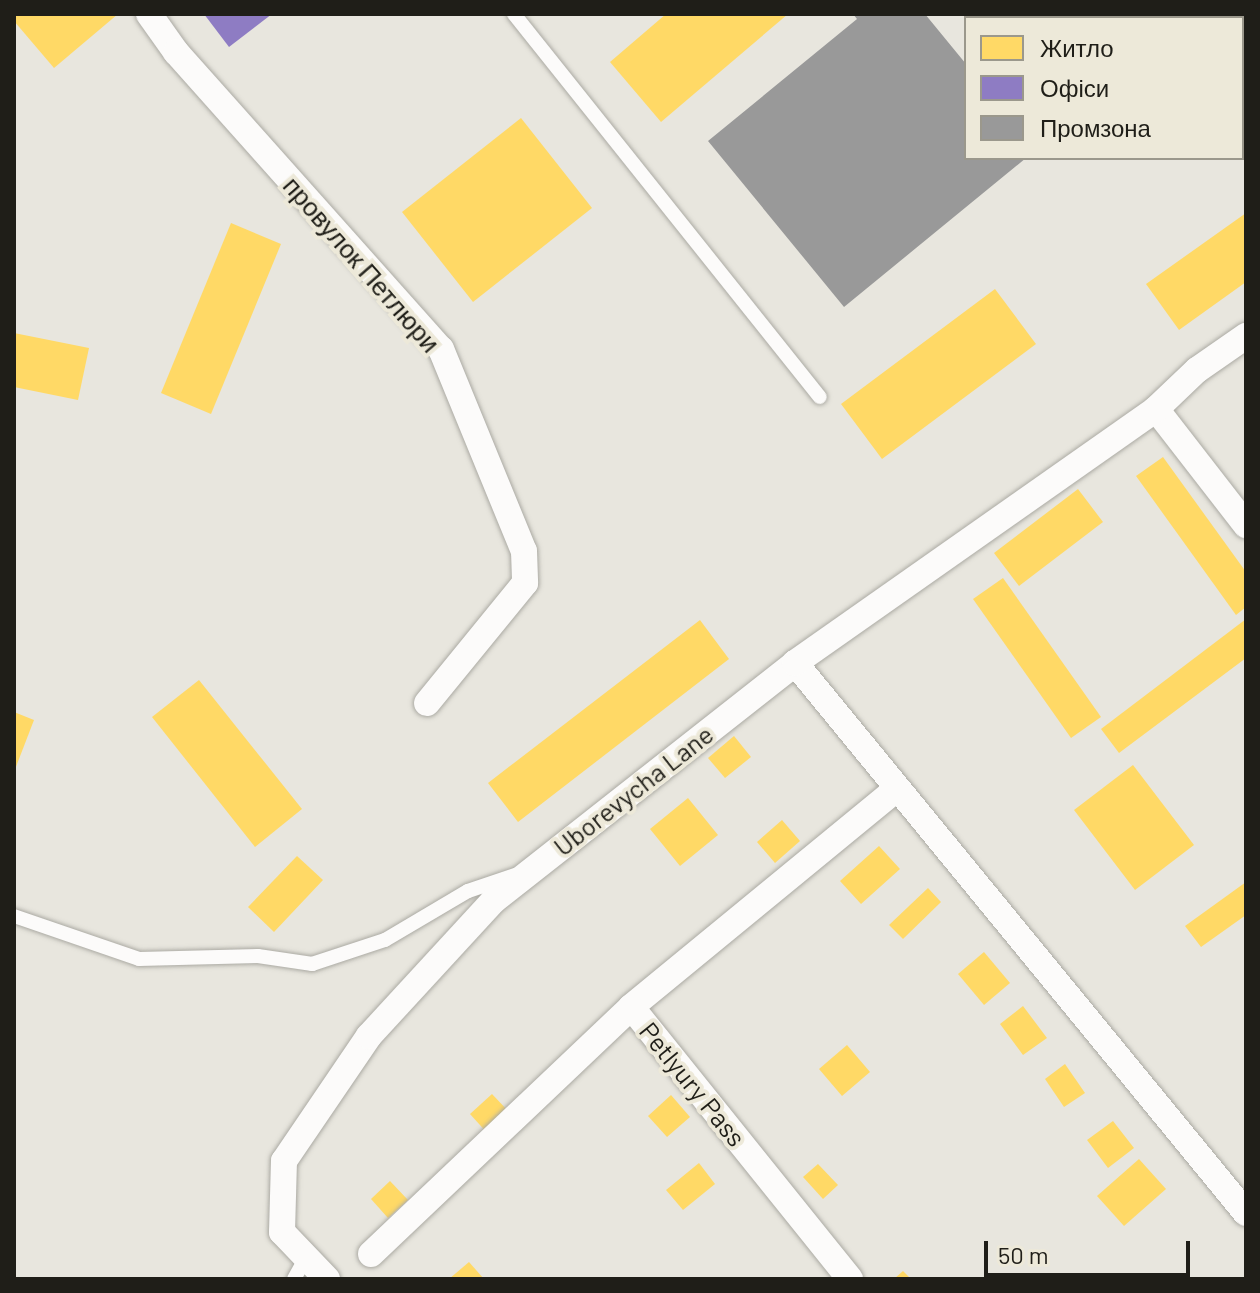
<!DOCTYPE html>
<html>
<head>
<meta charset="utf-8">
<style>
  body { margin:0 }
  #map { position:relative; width:1260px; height:1293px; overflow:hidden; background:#e8e6de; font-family:Barlow,sans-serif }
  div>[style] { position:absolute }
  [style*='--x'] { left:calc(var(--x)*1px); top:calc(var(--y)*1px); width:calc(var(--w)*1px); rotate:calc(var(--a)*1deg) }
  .homes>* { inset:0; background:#ffd966 }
  .offices>* { inset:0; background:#8e7cc3 }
  .industry>* { inset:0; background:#999 }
  .roads { filter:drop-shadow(0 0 2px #abaaa3) drop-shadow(0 0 2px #abaaa3) }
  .service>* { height:14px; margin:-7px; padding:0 7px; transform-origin:7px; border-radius:7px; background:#fcfbfa }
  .minor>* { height:26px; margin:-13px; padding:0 13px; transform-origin:13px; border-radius:13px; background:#fcfbfa }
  span { translate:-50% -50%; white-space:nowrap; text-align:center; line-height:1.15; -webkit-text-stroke:8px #ede9d9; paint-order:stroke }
  .street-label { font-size:26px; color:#1f1e18 }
  .frame { position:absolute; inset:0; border:16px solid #1f1e18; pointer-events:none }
  .legend { position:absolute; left:964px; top:16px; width:280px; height:144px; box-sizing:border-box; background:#ede9d9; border:2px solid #9b988c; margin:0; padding:10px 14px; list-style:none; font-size:24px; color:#1f1e18 }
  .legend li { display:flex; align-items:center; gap:16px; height:40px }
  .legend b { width:40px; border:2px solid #9b988c }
  .scale { position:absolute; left:984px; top:1241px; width:206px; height:36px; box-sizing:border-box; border:4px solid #1f1e18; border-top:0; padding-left:10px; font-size:24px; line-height:28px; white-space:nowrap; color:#1f1e18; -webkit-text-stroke:6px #ede9d9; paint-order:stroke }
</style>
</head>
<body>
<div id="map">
  <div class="homes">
    <i style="clip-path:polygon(14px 14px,118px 14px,54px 68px,14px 21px)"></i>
    <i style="clip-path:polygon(666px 14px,788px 14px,661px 122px,610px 62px)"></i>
    <i style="clip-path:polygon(521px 118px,592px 208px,473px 302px,402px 212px)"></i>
    <i style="clip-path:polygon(1246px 213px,1246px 282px,1179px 330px,1146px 284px)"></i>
    <i style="clip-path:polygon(231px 223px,281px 244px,211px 414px,161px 393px)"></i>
    <i style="clip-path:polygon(995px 289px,1036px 344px,882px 459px,841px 404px)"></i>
    <i style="clip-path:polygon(14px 333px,89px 348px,78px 400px,14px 387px)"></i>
    <i style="clip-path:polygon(1163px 457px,1246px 572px,1246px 607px,1236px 615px,1136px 476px)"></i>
    <i style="clip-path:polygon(1078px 489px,1103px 522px,1019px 586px,994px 553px)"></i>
    <i style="clip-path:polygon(1003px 578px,1101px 717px,1071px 738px,973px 599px)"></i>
    <i style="clip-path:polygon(1246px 619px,1246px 658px,1119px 753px,1101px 729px)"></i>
    <i style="clip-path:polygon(700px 620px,729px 659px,518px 822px,488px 783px)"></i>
    <i style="clip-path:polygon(199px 680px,302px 809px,255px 847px,152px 717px)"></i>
    <i style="clip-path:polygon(14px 712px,34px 720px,14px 772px)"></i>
    <i style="clip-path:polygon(734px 736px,751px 757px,725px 778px,708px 758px)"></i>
    <i style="clip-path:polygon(1133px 765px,1194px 845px,1135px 890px,1074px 810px)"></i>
    <i style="clip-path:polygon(688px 798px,718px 835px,680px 866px,650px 829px)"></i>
    <i style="clip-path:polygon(782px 820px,800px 841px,775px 863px,757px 842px)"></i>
    <i style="clip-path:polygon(879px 846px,900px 869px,861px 904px,840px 881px)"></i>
    <i style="clip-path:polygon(297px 856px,323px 880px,274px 932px,248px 907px)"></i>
    <i style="clip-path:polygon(1246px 882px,1246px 915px,1201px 947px,1185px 926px)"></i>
    <i style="clip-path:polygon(928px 888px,941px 902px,903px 939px,889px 925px)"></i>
    <i style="clip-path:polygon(984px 952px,1010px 983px,984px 1005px,958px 974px)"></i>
    <i style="clip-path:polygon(1023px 1006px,1047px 1038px,1023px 1055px,1000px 1024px)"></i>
    <i style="clip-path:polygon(847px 1045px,870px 1072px,842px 1096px,819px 1069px)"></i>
    <i style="clip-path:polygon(1065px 1064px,1085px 1093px,1064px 1107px,1045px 1079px)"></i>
    <i style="clip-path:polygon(492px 1094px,511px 1114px,489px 1135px,470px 1114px)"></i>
    <i style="clip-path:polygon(671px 1095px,690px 1117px,667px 1137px,648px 1116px)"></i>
    <i style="clip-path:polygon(1113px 1121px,1134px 1148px,1108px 1168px,1087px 1140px)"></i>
    <i style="clip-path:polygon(1139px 1159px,1166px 1189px,1124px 1226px,1097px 1196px)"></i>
    <i style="clip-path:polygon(699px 1163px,715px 1184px,683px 1210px,666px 1190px)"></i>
    <i style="clip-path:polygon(818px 1164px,838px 1185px,823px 1199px,803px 1177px)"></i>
    <i style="clip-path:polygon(390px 1181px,408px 1200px,388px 1218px,371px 1199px)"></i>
    <i style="clip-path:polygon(469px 1262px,484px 1279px,449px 1279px)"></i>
    <i style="clip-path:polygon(903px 1271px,911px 1279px,894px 1279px)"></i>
  </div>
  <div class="offices">
    <i style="clip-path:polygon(204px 14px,272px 14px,229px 47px)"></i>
  </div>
  <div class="industry">
    <i style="clip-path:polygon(853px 14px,925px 14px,966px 64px,966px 158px,1026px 158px,844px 307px,708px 141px,857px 19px)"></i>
  </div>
  <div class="roads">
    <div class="service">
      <i style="--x:514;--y:14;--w:490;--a:51.4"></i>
      <i style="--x:14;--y:916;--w:132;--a:19"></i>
      <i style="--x:139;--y:959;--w:119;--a:-1.4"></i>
      <i style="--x:258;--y:956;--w:55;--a:8.4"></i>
      <i style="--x:312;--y:964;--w:77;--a:-18.2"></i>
      <i style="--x:385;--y:940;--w:96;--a:-30.6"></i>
      <i style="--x:468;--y:891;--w:50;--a:-18.8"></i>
      <i style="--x:294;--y:1279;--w:25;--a:-61"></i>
    </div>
    <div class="minor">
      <i style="--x:149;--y:14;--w:47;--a:54.6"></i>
      <i style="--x:176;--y:52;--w:398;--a:48.3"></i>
      <i style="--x:441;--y:349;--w:218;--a:67.7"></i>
      <i style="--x:524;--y:551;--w:32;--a:88"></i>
      <i style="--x:525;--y:583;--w:155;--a:129.2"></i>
      <i style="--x:1156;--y:409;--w:147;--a:52.2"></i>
      <i style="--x:795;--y:663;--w:711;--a:50.65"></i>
      <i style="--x:371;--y:1254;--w:359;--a:-43.5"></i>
      <i style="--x:327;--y:1279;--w:65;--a:-133.8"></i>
      <i style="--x:282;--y:1232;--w:71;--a:-88.4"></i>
      <i style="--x:284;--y:1161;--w:151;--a:-55.8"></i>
      <i style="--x:369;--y:1036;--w:183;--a:-47.4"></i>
      <i style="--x:493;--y:901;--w:385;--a:-38.2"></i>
      <i style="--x:795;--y:663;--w:441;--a:-35.1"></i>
      <i style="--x:1156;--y:409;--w:57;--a:-43.6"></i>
      <i style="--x:1197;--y:370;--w:60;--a:-34.8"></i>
      <i style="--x:850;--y:1279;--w:349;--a:-128.8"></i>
      <i style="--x:631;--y:1007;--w:342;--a:-39.4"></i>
    </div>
  </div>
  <div class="street-label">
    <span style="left:362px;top:264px;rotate:49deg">провулок Петлюри</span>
    <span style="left:633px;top:790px;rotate:-38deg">Uborevycha Lane</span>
    <span style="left:693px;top:1084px;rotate:51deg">Petlyury Pass</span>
  </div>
  <div class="frame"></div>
  <ul class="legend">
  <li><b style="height:22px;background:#ffd966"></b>Житло</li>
  <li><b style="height:22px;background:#8e7cc3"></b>Офіси</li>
  <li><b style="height:22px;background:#999"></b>Промзона</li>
  </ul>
  <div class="scale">50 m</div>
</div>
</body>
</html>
